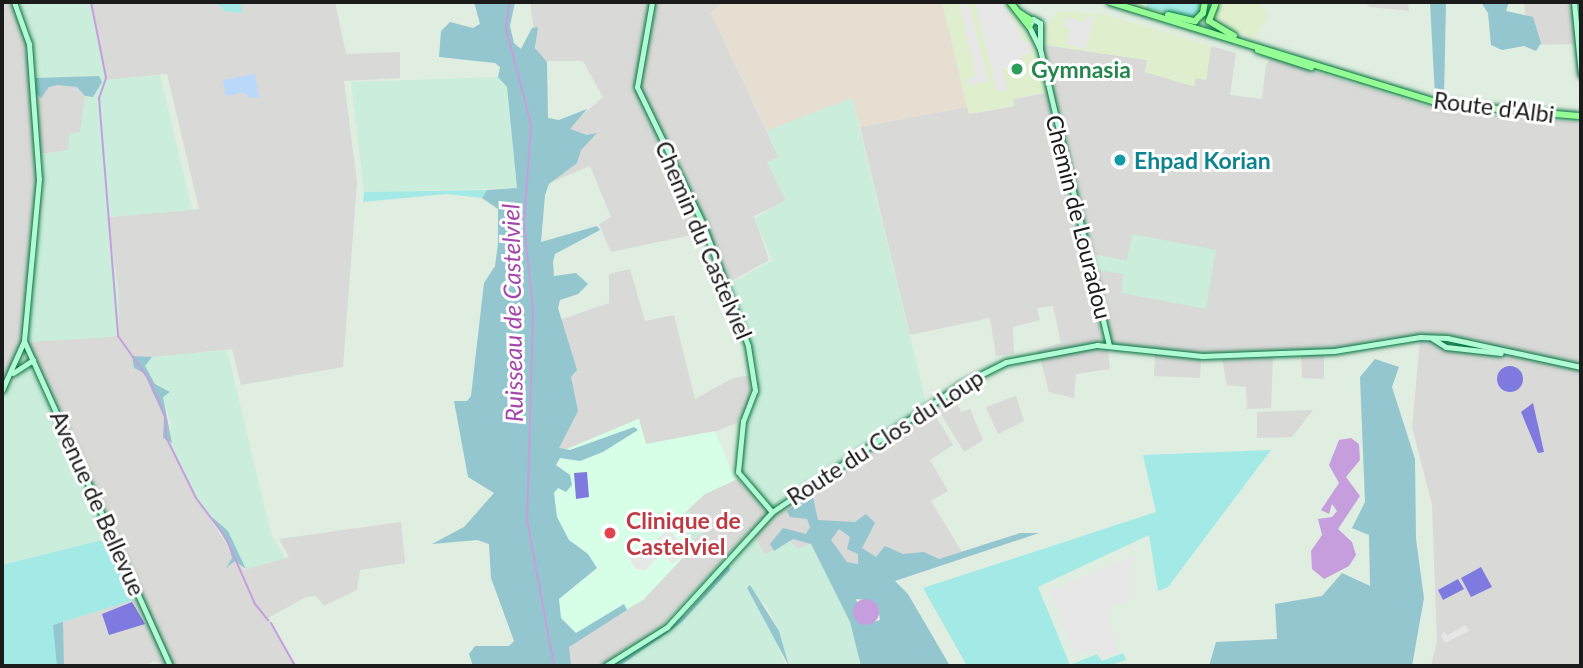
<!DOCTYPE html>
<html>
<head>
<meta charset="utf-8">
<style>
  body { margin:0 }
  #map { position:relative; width:1583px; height:668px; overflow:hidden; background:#e0ede1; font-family:Lato,sans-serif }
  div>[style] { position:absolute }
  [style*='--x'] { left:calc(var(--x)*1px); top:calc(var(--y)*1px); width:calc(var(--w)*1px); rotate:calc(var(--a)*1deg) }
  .residential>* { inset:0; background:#d9d9d8 }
  .commercial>* { inset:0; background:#dfefce }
  .industrial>* { inset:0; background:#e6ded1 }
  .education>* { inset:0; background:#d7ffe8 }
  .farmland>* { inset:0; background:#caeddc }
  .grass>* { inset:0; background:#a3eae6 }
  .forest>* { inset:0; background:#93c6ce }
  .park>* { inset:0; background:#bad9fa }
  .pitch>* { inset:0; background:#7f7adf }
  .round { border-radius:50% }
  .parking>* { inset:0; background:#e7e7e7 }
  .water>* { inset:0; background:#c79edd }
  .stream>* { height:2px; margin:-1px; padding:0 1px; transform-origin:1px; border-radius:1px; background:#c79edd }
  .roads { filter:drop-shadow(0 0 2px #02723e) drop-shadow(0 0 2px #02723e) }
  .secondary>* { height:5px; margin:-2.5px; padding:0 2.5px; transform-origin:2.5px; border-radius:2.5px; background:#b0fbd4 }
  .primary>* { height:6px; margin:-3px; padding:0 3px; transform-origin:3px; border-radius:3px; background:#94fe94 }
  .dots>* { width:19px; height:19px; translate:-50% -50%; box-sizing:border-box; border:4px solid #fff; border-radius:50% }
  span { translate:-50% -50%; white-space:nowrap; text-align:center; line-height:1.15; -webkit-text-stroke:6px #fff; paint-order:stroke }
  .leisure-label { font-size:23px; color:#27864d; font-weight:700 }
  .left { translate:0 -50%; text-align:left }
  .street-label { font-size:23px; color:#1b1b1b }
  .culture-label { font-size:23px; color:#0d838f; font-weight:700 }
  .health-label { font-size:23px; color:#be3a42; font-weight:700 }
  .water-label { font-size:24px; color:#a546ac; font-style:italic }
  .frame { position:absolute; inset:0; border:4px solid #1b1b1b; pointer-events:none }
</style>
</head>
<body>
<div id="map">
  <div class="residential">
    <i style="clip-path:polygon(2px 2px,14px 2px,26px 28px,33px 78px,79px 77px,86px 101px,80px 132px,68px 150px,39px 154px,39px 202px,24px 341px,2px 390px)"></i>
    <i style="clip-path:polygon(92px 2px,335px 2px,346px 54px,400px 52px,400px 78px,344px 81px,357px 182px,343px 367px,241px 385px,232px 349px,135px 359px,151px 383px,164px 417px,166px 436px,193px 493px,244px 570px,289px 557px,279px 539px,401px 522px,405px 563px,360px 570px,357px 590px,324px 606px,316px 596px,306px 597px,268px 618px,297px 666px,163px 666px,154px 661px,146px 666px,59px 666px,56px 624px,142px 597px,28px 342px,118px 335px,119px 293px,107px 217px,199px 209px,167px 74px,106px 80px)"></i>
    <i style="clip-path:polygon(530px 2px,723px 2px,711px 13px,779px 158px,768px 163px,786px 201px,754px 216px,769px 260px,726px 284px,706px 232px,611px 252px,599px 224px,611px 217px,590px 166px,547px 184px,546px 128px,581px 116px,603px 97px,583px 61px,538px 61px)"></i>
    <i style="clip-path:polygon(1364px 2px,1408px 2px,1409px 11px,1370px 7px)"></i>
    <i style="clip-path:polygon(evenodd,1524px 2px,1581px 2px,1581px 666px,1431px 666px,1437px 641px,1432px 505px,1412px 427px,1420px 341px,1324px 355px,1324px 379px,1302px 378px,1301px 354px,1273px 357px,1271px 408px,1247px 409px,1246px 387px,1227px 385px,1222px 359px,1201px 359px,1200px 378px,1154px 376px,1155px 353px,1108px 348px,1110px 369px,1076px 374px,1074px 398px,1049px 392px,1038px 350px,1061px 343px,1053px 306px,1037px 308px,1040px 320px,1013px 327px,1014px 354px,996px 356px,990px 318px,910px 335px,860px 127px,967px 107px,969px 114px,1014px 106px,1013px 99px,1046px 93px,1036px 50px,1045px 45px,1147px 60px,1145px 72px,1194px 86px,1196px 78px,1206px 80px,1211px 46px,1236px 53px,1230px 95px,1262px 99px,1266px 65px,1271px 58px,1439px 110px,1577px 122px,1580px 98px,1574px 44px,1528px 45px,1524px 2px,1133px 234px,1122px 293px,1123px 274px,1092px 254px,1127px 261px,1133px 234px)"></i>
    <i style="clip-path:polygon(630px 269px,645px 321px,674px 315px,695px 399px,733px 378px,751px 375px,749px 402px,737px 423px,711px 433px,646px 444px,638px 419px,543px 459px,546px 325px,609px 303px,609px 274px)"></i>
    <i style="clip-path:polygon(953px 394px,961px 412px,970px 409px,983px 440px,964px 452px,936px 406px)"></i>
    <i style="clip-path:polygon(1016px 396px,1024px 421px,998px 434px,986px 407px)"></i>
    <i style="clip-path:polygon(931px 408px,953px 445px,930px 460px,948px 491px,931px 501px,962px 552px,878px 578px,852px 570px,823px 538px,798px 550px,789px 540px,765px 555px,751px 530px,659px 629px,599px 666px,569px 666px,565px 633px,693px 547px,689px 543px,704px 532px,688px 510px,705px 494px,738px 479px,773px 516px)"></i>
    <i style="clip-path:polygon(1313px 410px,1292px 437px,1257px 438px,1257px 412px)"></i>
  </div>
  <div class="commercial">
    <i style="clip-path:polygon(942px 2px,1006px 2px,1036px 50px,1046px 92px,1013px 99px,1014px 106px,969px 114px)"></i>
    <i style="clip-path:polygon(1125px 2px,1260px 2px,1268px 16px,1255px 39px,1214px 23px,1191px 23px)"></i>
    <i style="clip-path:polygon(1058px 11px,1108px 15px,1211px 46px,1206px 80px,1196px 78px,1194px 86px,1185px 84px,1145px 72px,1147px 60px,1045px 45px,1045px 28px)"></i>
  </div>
  <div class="industrial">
    <i style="clip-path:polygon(723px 2px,942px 2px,967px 107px,860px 127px,852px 98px,767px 131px,711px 13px)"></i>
  </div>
  <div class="education">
    <i style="clip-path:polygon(639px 419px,646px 444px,715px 431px,735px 480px,705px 494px,671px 524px,693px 547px,643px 600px,573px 641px,551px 600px,543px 459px)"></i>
  </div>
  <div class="farmland">
    <i style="clip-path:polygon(19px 2px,92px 2px,106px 80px,160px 75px,192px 210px,107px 217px,119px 293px,118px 335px,112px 337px,28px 342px,32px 279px,44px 205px,42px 154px,68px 150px,69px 134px,80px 132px,85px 96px,90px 98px,99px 76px,36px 78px,32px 33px)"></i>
    <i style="clip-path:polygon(498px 77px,507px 87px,517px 188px,364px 192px,351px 82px)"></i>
    <i style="clip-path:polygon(852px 98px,926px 403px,772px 508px,745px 482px,742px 471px,746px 423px,757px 399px,759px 377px,731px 283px,772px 261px,755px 218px,786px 200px,767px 162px,779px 157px,767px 131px)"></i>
    <i style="clip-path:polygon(1133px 234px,1216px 250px,1206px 309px,1122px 293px,1123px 274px,1095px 270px,1091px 254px,1127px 261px)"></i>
    <i style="clip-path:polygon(227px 350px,271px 534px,285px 558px,246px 569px,228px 531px,212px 519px,193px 493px,170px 444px,171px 422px,162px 396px,170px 392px,155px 384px,145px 366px,152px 357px)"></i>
    <i style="clip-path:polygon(26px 368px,35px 375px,110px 538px,2px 565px,2px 396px)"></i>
    <i style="clip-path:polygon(688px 510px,704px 532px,689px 543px,671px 524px)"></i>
    <i style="clip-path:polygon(755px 537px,765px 555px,789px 540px,798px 549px,811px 544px,850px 622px,861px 666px,789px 666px,779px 631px,767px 606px,747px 589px,777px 642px,785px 666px,620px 666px,681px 623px)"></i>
  </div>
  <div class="grass">
    <i style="clip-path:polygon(217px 2px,240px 2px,242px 13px,225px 11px)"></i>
    <i style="clip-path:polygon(1148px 2px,1199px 2px,1201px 13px,1189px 18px,1146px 8px)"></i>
    <i style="clip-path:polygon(487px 190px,482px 198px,447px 194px,363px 202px,364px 192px)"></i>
    <i style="clip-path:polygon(1271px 450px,1168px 587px,1158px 591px,1149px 535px,1038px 587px,1070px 665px,1097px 654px,1102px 661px,1123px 653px,1126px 660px,1108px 666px,967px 666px,923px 588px,1156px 512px,1143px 455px)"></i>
    <i style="clip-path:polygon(110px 538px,134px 600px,56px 624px,59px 666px,2px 666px,2px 565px)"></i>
  </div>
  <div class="forest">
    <i style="clip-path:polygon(474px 2px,515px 2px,510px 26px,514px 43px,521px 49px,532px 28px,538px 27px,535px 48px,547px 62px,548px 118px,559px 120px,587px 109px,570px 129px,587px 135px,597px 133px,581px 150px,577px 163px,549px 184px,545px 195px,541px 242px,597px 226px,600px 230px,555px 254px,553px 262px,554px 276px,576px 273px,588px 284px,578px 294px,560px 300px,558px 308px,577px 370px,571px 377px,578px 411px,559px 448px,570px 450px,634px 427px,638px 430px,603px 452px,580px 461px,560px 458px,556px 465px,570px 475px,572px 485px,566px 492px,558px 488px,554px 493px,557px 517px,569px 540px,588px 554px,597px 568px,559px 599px,561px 618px,576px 633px,624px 604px,627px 610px,569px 647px,571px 666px,473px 666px,469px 654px,475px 646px,509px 646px,514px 641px,491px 578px,489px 544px,477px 540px,432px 544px,464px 527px,494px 493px,468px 477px,454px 401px,467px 401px,471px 396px,484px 283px,495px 266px,498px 244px,498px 209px,482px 198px,487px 190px,517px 188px,507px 87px,498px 77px,500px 67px,495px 63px,439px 57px,441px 31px,450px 22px,473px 28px,480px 24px)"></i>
    <i style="clip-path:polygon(1430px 2px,1509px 2px,1506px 11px,1533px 17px,1541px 43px,1536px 51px,1524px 46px,1502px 50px,1491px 45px,1488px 13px,1481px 2px,1446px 2px,1444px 98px,1435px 96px)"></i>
    <i style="clip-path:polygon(99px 76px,102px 82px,93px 97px,85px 96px,77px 87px,58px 85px,49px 87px,41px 98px,36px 93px,36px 78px)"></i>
    <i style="clip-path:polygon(132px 356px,152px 357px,145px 366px,155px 384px,170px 392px,163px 397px,172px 443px,163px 438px,164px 417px,144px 373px,134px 368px)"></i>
    <i style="clip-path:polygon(1375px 359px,1399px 367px,1392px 387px,1415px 459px,1416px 539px,1424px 598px,1412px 666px,1209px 666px,1216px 642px,1277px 639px,1275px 604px,1322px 596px,1342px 573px,1370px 586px,1369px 535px,1352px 528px,1365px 502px,1360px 377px)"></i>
    <i style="clip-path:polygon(evenodd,812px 493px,818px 520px,855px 522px,866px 514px,875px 523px,862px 548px,876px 557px,885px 546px,903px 554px,924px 552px,939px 559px,1020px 533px,1039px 533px,895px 581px,908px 594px,950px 666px,861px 666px,850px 622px,811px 544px,793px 539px,774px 551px,770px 544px,783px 528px,806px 534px,810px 527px,807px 519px,790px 517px,787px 511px,812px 493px,839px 529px,850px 537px,847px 549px,858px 554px,858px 564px,847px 562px,831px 540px,839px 529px,812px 493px,856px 599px,869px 600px,878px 607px,880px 620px,865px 625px,856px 599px)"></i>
    <i style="clip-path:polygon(212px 517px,228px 531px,246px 569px,235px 561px,226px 568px,232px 558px,229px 547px)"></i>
    <i style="clip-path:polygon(729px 565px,730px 570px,681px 623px,620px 666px,611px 666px,685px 615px)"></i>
    <i style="clip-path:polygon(750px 585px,779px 631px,789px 666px,747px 588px)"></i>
    <i style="clip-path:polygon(63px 622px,64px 666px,57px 666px,53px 625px)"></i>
  </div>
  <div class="park">
    <i style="clip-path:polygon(255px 74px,259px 97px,249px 98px,244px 92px,226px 96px,223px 80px)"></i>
  </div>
  <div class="pitch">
    <i class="round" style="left:1497px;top:366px;width:26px;height:26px"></i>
    <i style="clip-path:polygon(1533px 403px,1544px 452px,1538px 453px,1521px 412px)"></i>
    <i style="clip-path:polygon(587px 472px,589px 497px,576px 499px,574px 473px)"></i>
    <i style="clip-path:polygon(1481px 567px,1492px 587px,1471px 597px,1461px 578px)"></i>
    <i style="clip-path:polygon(1458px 579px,1464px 589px,1443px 600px,1438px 590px)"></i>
    <i style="clip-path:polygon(132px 602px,145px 624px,109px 635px,102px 614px)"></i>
  </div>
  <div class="parking">
    <i style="clip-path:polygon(959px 2px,965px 2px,970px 9px,988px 81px,968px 86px,966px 79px,976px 76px)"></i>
    <i style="clip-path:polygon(975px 2px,1004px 2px,1025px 43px,1030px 42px,1032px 53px,1022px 55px,1024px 63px,1002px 69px,1008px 90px,997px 92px)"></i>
    <i style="clip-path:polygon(1066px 17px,1085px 22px,1087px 17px,1095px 18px,1086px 49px,1066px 44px,1070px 29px,1064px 27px)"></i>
    <i style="clip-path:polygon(668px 529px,687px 550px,673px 564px,662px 553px,645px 571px,635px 568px,628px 556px,637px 547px,645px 551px)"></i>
    <i style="clip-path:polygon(1132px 556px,1136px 558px,1129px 568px,1131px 599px,1107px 610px,1118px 653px,1102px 659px,1095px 649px,1075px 656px,1049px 590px)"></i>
    <i style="clip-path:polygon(1465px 625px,1469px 631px,1445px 643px,1441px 636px,1444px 632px,1447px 636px)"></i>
  </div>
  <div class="water">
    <i style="clip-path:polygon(1351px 438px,1359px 444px,1360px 460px,1346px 477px,1360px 496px,1338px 529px,1352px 542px,1356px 555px,1349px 566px,1324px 579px,1312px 569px,1311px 551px,1322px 535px,1318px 519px,1332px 517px,1337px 511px,1332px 504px,1329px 514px,1321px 510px,1339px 483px,1329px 465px,1339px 440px)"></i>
    <i class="round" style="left:853px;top:599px;width:26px;height:26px"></i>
  </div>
  <div class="stream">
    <i style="--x:91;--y:2;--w:77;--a:78.8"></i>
    <i style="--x:106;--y:78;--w:21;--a:109"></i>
    <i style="--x:99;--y:98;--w:239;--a:85.4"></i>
    <i style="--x:118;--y:336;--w:55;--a:54.6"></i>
    <i style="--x:150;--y:381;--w:38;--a:67"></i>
    <i style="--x:165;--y:416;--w:21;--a:87"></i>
    <i style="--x:166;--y:437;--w:68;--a:63.8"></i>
    <i style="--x:196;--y:498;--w:50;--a:53.1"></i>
    <i style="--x:226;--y:538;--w:72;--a:66.3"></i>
    <i style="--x:255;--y:604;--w:21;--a:51"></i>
    <i style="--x:509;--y:2;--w:26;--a:97"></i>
    <i style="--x:506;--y:28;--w:100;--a:75.5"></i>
    <i style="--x:531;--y:125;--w:100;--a:94"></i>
    <i style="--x:524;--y:225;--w:86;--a:84"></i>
    <i style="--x:533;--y:311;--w:209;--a:91.6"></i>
    <i style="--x:527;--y:520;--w:148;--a:79.5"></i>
    <i style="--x:271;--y:623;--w:49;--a:60.8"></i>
  </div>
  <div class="roads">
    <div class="secondary">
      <i style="--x:14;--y:2;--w:45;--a:70.3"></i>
      <i style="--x:29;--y:44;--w:135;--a:85.8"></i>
      <i style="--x:39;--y:179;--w:163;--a:95.3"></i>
      <i style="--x:24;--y:341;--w:356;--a:65.8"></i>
      <i style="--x:652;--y:2;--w:86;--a:100"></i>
      <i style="--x:637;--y:87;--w:150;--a:64.3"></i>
      <i style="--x:702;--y:222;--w:132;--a:69.6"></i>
      <i style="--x:748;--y:346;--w:45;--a:81"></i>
      <i style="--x:755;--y:390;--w:33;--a:111"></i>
      <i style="--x:743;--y:421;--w:51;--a:95.6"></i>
      <i style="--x:738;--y:472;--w:52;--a:49.6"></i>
      <i style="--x:1574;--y:2;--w:73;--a:84.5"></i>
      <i style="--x:1040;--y:49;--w:25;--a:-116"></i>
      <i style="--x:1029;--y:26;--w:8;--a:-60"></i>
      <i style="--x:1033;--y:19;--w:8;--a:30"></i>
      <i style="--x:1040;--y:23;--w:26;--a:90"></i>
      <i style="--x:1040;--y:49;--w:304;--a:76.9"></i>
      <i style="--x:1433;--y:339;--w:15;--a:32"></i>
      <i style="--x:1446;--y:347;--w:55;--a:6.2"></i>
      <i style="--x:13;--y:373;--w:24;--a:-33"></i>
      <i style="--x:2;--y:390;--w:54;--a:-65.8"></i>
      <i style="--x:605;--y:666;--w:73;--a:-32.2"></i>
      <i style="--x:667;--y:627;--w:156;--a:-47.6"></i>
      <i style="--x:772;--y:512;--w:227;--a:-34"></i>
      <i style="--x:960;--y:385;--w:51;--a:-26.6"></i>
      <i style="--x:1006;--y:362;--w:93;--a:-10.6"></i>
      <i style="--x:1097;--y:345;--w:106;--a:6"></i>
      <i style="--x:1202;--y:356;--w:132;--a:-2.2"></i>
      <i style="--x:1334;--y:351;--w:87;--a:-9.2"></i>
      <i style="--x:1420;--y:337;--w:27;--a:2"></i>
      <i style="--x:1447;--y:338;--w:137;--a:12.2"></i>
    </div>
    <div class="primary">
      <i style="--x:1010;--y:2;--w:31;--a:52"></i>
      <i style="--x:1110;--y:2;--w:346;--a:17.1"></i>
      <i style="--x:1441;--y:104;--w:138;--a:5"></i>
      <i style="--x:1215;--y:5;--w:17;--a:111"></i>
      <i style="--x:1209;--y:21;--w:29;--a:31"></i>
      <i style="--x:1018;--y:12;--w:15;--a:32"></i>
      <i style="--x:1168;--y:15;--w:28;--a:13"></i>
      <i style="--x:1195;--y:21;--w:11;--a:-45"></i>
      <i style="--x:1203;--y:13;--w:11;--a:-80"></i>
      <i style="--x:1258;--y:50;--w:56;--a:17.8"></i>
    </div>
  </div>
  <div class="dots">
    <i style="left:1017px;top:69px;background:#2e9e5b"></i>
    <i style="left:1120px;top:160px;background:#0f9aa8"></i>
    <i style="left:610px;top:533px;background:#e0444e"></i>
  </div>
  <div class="leisure-label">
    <span class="left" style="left:1031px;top:69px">Gymnasia</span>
  </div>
  <div class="street-label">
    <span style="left:1494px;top:107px;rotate:7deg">Route d'Albi</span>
    <span style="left:1079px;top:217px;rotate:76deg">Chemin de Louradou</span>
    <span style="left:704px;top:240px;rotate:67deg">Chemin du Castelviel</span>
    <span style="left:885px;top:437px;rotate:-33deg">Route du Clos du Loup</span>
    <span style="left:98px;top:503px;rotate:66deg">Avenue de Bellevue</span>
  </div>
  <div class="culture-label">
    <span class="left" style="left:1134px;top:160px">Ehpad Korian</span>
  </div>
  <div class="health-label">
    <span class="left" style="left:626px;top:533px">Clinique de<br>Castelviel</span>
  </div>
  <div class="water-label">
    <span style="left:512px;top:313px;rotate:-91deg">Ruisseau de Castelviel</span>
  </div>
  <div class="frame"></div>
</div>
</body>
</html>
